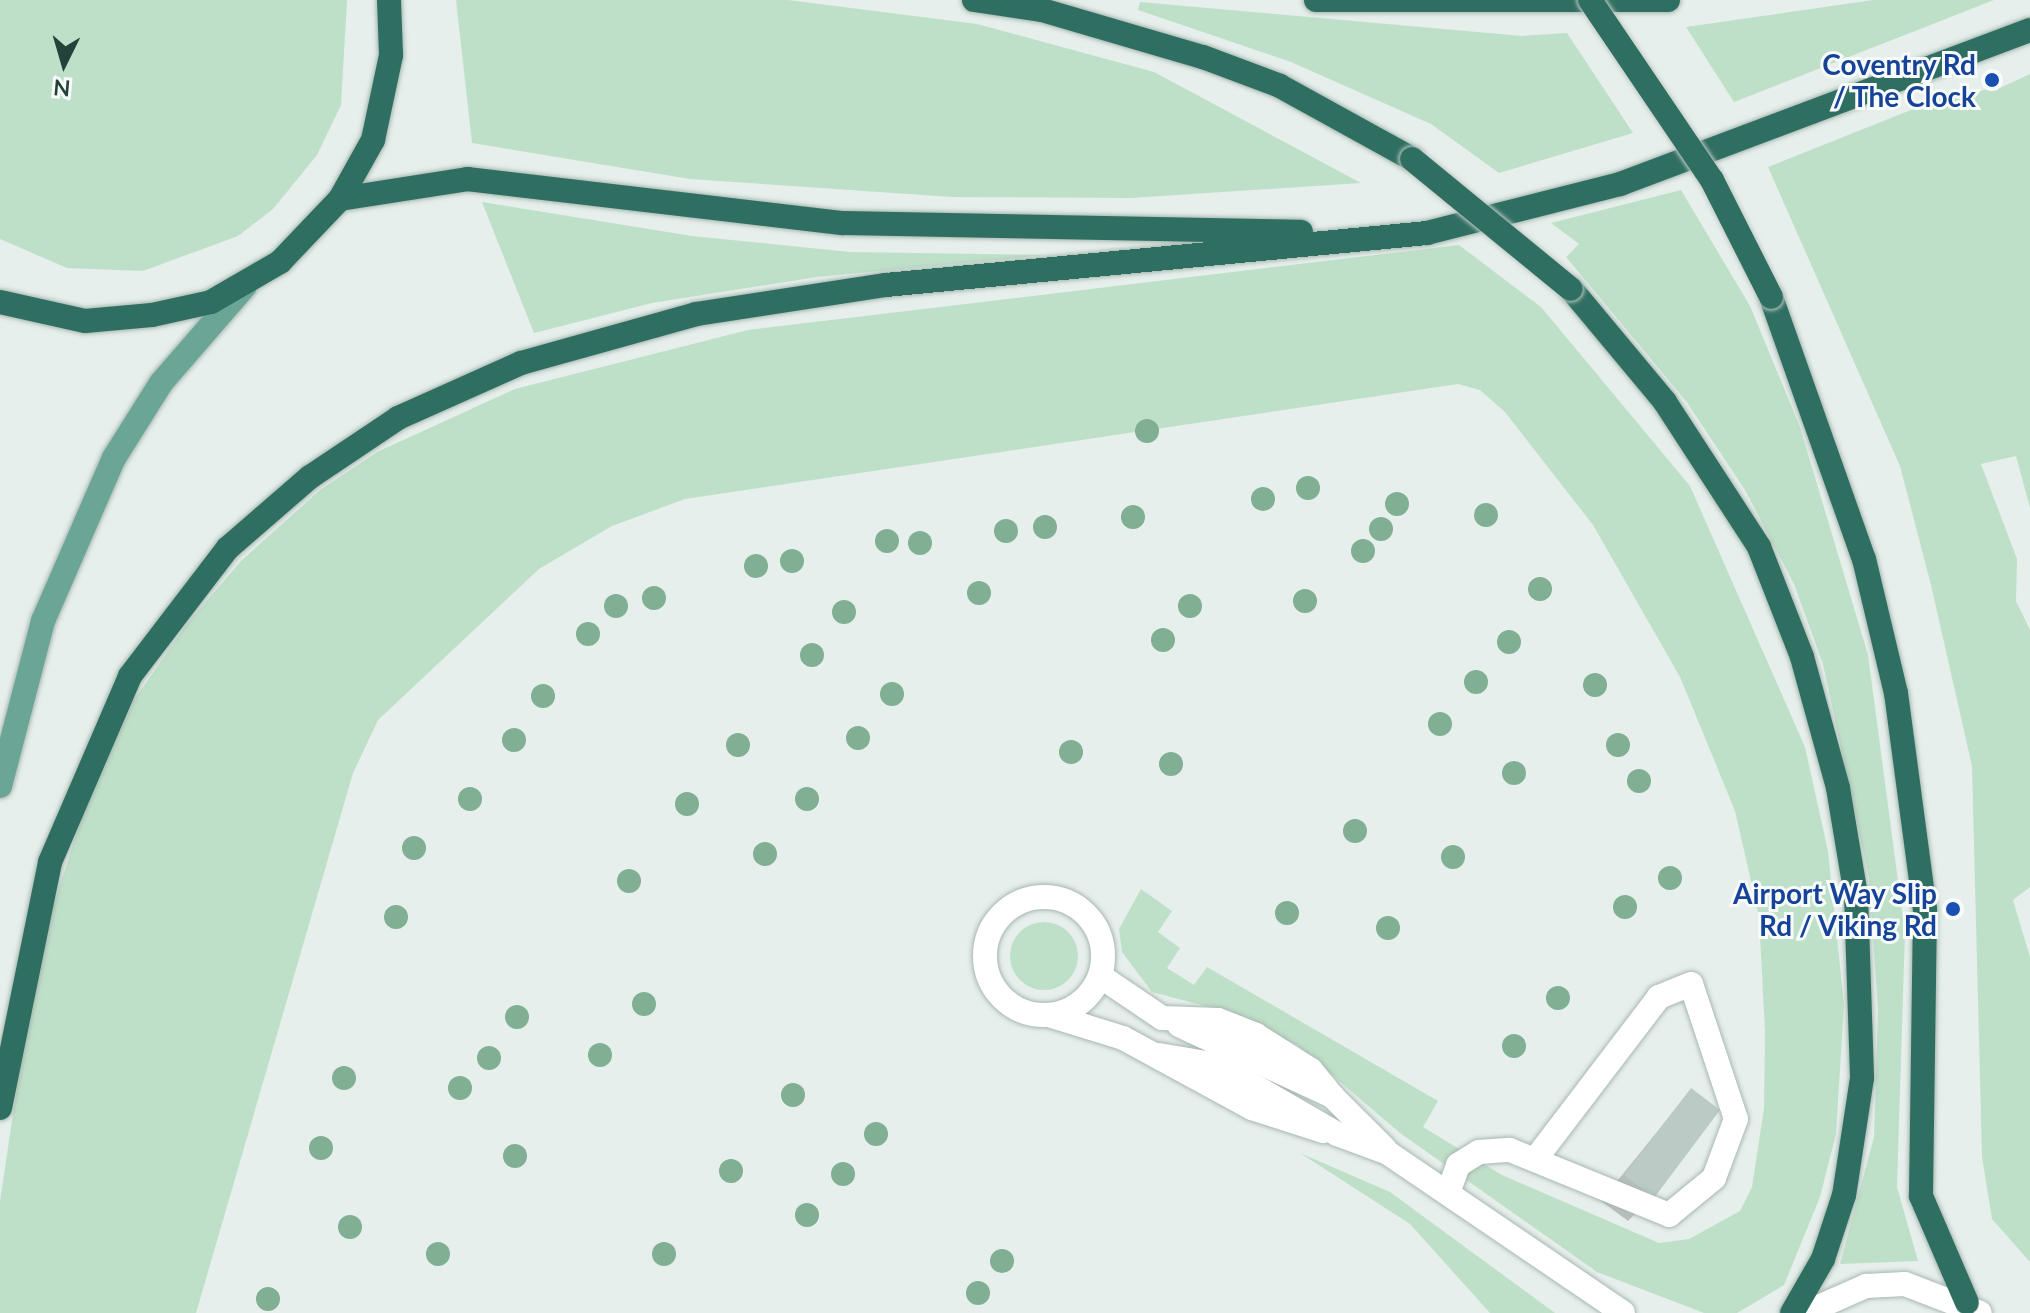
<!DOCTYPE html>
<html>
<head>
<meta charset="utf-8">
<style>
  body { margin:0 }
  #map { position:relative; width:2030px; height:1313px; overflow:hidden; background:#e6efeb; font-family:Lato,sans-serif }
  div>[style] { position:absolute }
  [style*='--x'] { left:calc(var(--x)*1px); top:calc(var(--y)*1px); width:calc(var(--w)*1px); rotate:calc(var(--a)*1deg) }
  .green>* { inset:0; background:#bfe0c8 }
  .round { border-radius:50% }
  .shadow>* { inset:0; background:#0003 }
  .building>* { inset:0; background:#bbcac4 }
  .roads { filter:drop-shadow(0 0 2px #a8b8b2) drop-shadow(0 0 2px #a8b8b2) }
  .minor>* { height:24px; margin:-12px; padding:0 12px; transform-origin:12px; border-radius:12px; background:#fff }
  .minor>.ring { margin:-12px; padding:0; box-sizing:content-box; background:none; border:24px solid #fff; border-radius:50% }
  .major>* { height:24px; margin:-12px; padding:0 12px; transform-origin:12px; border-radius:12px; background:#6aa596 }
  .highway>* { height:24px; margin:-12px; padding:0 12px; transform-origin:12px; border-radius:12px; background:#2f6f62 }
  .bridges { filter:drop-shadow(0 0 2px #c2cac8) drop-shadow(0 0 2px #c2cac8) }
  .highway-bridge>* { height:24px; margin:-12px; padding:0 12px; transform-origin:12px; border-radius:12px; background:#2f6f62 }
  .trees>* { width:24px; height:24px; margin:-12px; border-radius:50%; background:#80af93 }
  .dots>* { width:22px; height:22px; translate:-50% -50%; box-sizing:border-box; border:4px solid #f7fbf9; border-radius:50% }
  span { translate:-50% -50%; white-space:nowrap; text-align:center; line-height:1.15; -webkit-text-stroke:6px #f7fbf9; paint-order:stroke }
  .transit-label { font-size:28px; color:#164399; font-weight:700 }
  .right { translate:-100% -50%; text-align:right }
  .north { position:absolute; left:24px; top:24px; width:80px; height:80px; -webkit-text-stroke:6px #f7fbf9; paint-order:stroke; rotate:185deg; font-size:22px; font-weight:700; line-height:32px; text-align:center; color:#24423a }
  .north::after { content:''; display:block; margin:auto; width:28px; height:36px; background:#24423a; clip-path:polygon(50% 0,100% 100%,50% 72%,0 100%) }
</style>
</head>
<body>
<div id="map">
  <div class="green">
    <i style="clip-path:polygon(0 0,347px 0,341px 105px,317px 155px,273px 209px,238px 236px,143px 271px,67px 268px,0 239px)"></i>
    <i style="clip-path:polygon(456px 0,788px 0,977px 24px,1154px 72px,1361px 183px,1131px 198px,952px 197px,690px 179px,472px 143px)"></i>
    <i style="clip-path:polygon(1873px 0,1994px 0,1734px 102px,1686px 27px)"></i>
    <i style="clip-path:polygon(1140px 2px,1522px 36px,1567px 33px,1633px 133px,1499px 173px,1431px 124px,1291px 62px,1138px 10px)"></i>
    <i style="clip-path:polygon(2030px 74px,2030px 508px,2016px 456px,1981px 464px,2017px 559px,2016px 601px,2030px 630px,2030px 887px,2013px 900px,2030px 957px,2030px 1262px,1992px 1219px,1982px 1157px,1972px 766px,1931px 585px,1900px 466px,1768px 167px,1951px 94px,2000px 88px)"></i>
    <i style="clip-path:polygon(1681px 190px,1750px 306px,1800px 427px,1868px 655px,1905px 933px,1897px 1187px,1918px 1261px,1840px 1264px,1874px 1137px,1878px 1010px,1869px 878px,1823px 664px,1794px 584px,1745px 490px,1686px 401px,1566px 257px,1579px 244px,1551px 223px)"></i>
    <i style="clip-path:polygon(482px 202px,692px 236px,850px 252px,1046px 255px,817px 277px,652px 303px,534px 333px)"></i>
    <i style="clip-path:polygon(1459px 245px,1541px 307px,1690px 486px,1805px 747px,1828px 851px,1844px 1005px,1836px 1134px,1820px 1197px,1784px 1285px,1737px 1313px,1704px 1313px,1597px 1272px,1400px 1133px,1297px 1045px,1224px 1011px,1152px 992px,1122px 952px,1119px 929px,1141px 889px,1172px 911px,1158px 932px,1180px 948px,1167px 968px,1194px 985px,1207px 967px,1438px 1101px,1423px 1127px,1502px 1175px,1659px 1243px,1689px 1239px,1740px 1211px,1752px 1187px,1764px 1108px,1765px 1032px,1759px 916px,1735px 811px,1680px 677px,1593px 525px,1505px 412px,1480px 390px,1458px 384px,685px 499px,612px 526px,539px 569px,378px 720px,353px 773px,196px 1313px,0 1313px,0 1201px,17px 1087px,53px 907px,88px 798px,127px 710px,187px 624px,241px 561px,320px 490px,377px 452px,515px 389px,748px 330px)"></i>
    <i class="round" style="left:1010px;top:922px;width:68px;height:68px"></i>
    <i style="clip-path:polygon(1300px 1153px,1390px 1192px,1555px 1313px,1490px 1313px,1410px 1224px)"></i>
  </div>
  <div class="shadow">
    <i style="clip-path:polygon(1691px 1090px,1652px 1197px,1628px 1221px,1601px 1201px)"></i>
  </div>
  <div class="building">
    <i style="clip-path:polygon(1691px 1088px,1720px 1110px,1654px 1198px,1624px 1175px)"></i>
  </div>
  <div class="roads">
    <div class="minor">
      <i class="ring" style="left:985px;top:897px;width:94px;height:94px"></i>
      <i style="--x:1100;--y:976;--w:75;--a:34.1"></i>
      <i style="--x:1162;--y:1018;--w:56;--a:2"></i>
      <i style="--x:1218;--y:1020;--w:41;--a:21.5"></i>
      <i style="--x:1256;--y:1035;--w:65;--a:32.5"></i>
      <i style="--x:1311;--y:1070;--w:33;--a:51"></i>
      <i style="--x:1052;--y:1016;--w:74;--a:17.2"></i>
      <i style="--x:1123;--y:1038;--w:147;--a:28.5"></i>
      <i style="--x:1252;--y:1108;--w:75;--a:17.9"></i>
      <i style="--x:1179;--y:1025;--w:169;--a:24.9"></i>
      <i style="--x:1332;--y:1096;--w:75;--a:45"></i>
      <i style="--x:1159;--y:1055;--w:60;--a:9.6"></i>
      <i style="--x:1218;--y:1065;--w:138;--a:30.1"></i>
      <i style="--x:1337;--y:1134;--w:54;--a:20.4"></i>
      <i style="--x:1388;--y:1153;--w:284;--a:34.2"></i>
      <i style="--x:1448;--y:1193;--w:30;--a:-70"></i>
      <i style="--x:1458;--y:1165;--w:25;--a:-32"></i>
      <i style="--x:1479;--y:1152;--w:31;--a:-4"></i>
      <i style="--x:1510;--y:1150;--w:172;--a:22.2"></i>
      <i style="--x:1669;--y:1215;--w:58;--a:-39.4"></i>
      <i style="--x:1714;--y:1178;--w:63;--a:-69.6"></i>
      <i style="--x:1736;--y:1119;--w:142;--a:-108.4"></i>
      <i style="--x:1691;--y:984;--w:35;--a:158"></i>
      <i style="--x:1659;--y:997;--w:200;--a:127.3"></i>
      <i style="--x:1805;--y:1313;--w:67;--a:-23.9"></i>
      <i style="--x:1866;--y:1286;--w:39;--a:-3"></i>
      <i style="--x:1905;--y:1284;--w:80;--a:21.1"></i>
    </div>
    <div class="major">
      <i style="--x:0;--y:786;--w:171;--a:-75.4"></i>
      <i style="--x:43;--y:621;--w:178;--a:-66.5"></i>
      <i style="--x:114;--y:458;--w:89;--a:-57.9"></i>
      <i style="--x:161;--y:383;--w:128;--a:-49.1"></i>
    </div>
    <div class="highway">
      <i style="--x:974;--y:0;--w:69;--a:8.4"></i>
      <i style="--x:1042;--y:10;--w:168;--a:16.3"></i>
      <i style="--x:1203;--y:57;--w:82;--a:20.6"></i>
      <i style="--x:1280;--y:86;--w:151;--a:28.9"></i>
      <i style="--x:1316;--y:0;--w:352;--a:0"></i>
      <i style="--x:340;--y:199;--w:129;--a:-8.9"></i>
      <i style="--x:467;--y:179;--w:379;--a:6.7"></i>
      <i style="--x:843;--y:223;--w:458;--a:1.1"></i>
      <i style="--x:1571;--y:289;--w:147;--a:50.2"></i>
      <i style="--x:1665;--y:402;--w:173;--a:57"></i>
      <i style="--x:1759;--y:547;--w:118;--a:68.6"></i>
      <i style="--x:1802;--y:657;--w:136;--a:74.6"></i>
      <i style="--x:1838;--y:788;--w:109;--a:80.5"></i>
      <i style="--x:1856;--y:895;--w:183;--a:88.1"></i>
      <i style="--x:1862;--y:1078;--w:118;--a:98.7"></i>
      <i style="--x:1844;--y:1195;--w:67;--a:108.2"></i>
      <i style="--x:1823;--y:1259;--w:62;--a:119.9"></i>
      <i style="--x:1771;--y:297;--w:278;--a:70.5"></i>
      <i style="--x:1864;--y:559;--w:138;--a:76.6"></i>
      <i style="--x:1896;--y:693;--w:218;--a:82.4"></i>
      <i style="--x:1925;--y:909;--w:287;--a:90.8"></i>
      <i style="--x:1921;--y:1196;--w:116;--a:66.7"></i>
      <i style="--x:0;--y:302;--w:87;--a:12.6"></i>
      <i style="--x:85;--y:321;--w:67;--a:-5.1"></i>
      <i style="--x:152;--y:315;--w:60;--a:-12.4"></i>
      <i style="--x:211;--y:302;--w:80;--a:-30.1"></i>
      <i style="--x:280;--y:262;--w:87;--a:-46.4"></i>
      <i style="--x:340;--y:199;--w:68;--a:-60.8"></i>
      <i style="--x:373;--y:140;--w:87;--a:-78"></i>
      <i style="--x:391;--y:55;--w:55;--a:-92.1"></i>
      <i style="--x:0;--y:1108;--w:251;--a:-78.5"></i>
      <i style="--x:50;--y:862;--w:202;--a:-66.7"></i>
      <i style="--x:130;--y:676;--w:161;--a:-52.6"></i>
      <i style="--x:228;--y:548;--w:108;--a:-40.9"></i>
      <i style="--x:310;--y:477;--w:106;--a:-33.8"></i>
      <i style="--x:398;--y:418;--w:135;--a:-24.1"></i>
      <i style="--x:521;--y:363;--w:182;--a:-15.6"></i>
      <i style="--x:696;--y:314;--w:192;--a:-8.7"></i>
      <i style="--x:886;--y:285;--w:543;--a:-5.49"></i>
      <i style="--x:1427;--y:233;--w:199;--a:-14.2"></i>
      <i style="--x:1620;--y:184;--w:438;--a:-20.6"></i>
    </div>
  </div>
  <div class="bridges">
    <div class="highway-bridge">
      <i style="--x:1590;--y:0;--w:217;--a:55.9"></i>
      <i style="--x:1712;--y:180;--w:131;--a:63.2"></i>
      <i style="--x:1412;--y:159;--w:205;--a:39.3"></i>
    </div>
  </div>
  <div class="trees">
    <i style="left:1147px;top:431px"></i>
    <i style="left:1308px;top:488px"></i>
    <i style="left:1263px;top:499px"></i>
    <i style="left:1397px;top:504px"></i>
    <i style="left:1486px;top:515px"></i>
    <i style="left:1133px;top:517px"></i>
    <i style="left:1045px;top:527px"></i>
    <i style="left:1381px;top:529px"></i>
    <i style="left:1006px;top:531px"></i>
    <i style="left:887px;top:541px"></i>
    <i style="left:920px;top:543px"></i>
    <i style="left:1363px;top:551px"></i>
    <i style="left:792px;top:561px"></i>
    <i style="left:756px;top:566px"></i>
    <i style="left:1540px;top:589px"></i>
    <i style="left:979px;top:593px"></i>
    <i style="left:654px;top:598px"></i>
    <i style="left:1305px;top:601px"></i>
    <i style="left:616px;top:606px"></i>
    <i style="left:1190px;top:606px"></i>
    <i style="left:844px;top:612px"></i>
    <i style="left:588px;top:634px"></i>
    <i style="left:1163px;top:640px"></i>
    <i style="left:1509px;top:642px"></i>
    <i style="left:812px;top:655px"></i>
    <i style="left:1476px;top:682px"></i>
    <i style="left:1595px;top:685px"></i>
    <i style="left:892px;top:694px"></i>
    <i style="left:543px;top:696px"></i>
    <i style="left:1440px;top:724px"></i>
    <i style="left:858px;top:738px"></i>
    <i style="left:514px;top:740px"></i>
    <i style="left:738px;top:745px"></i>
    <i style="left:1618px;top:745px"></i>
    <i style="left:1071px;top:752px"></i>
    <i style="left:1171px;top:764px"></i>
    <i style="left:1514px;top:773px"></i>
    <i style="left:1639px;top:781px"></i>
    <i style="left:470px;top:799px"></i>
    <i style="left:807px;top:799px"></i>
    <i style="left:687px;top:804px"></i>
    <i style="left:1355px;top:831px"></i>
    <i style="left:414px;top:848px"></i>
    <i style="left:765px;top:854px"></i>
    <i style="left:1453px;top:857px"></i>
    <i style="left:1670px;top:878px"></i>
    <i style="left:629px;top:881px"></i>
    <i style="left:1625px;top:907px"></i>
    <i style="left:1287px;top:913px"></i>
    <i style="left:396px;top:917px"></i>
    <i style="left:1388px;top:928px"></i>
    <i style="left:1558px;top:998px"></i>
    <i style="left:644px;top:1004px"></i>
    <i style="left:517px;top:1017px"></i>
    <i style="left:1514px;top:1046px"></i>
    <i style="left:600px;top:1055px"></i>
    <i style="left:489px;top:1058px"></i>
    <i style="left:344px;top:1078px"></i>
    <i style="left:460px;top:1088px"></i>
    <i style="left:793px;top:1095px"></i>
    <i style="left:876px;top:1134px"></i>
    <i style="left:321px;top:1148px"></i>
    <i style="left:515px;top:1156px"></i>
    <i style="left:731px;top:1171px"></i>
    <i style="left:843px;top:1174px"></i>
    <i style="left:807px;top:1215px"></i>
    <i style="left:350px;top:1227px"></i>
    <i style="left:438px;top:1254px"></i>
    <i style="left:664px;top:1254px"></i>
    <i style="left:1002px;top:1261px"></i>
    <i style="left:978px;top:1293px"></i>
    <i style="left:268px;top:1299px"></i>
  </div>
  <div class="dots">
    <i style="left:1992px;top:80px;background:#1a4fb4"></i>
    <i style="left:1953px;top:909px;background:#1a4fb4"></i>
  </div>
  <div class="transit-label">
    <span class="right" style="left:1976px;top:80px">Coventry Rd<br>/ The Clock</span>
    <span class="right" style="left:1937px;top:909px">Airport Way Slip<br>Rd / Viking Rd</span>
  </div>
  <div class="north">N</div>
</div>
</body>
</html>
